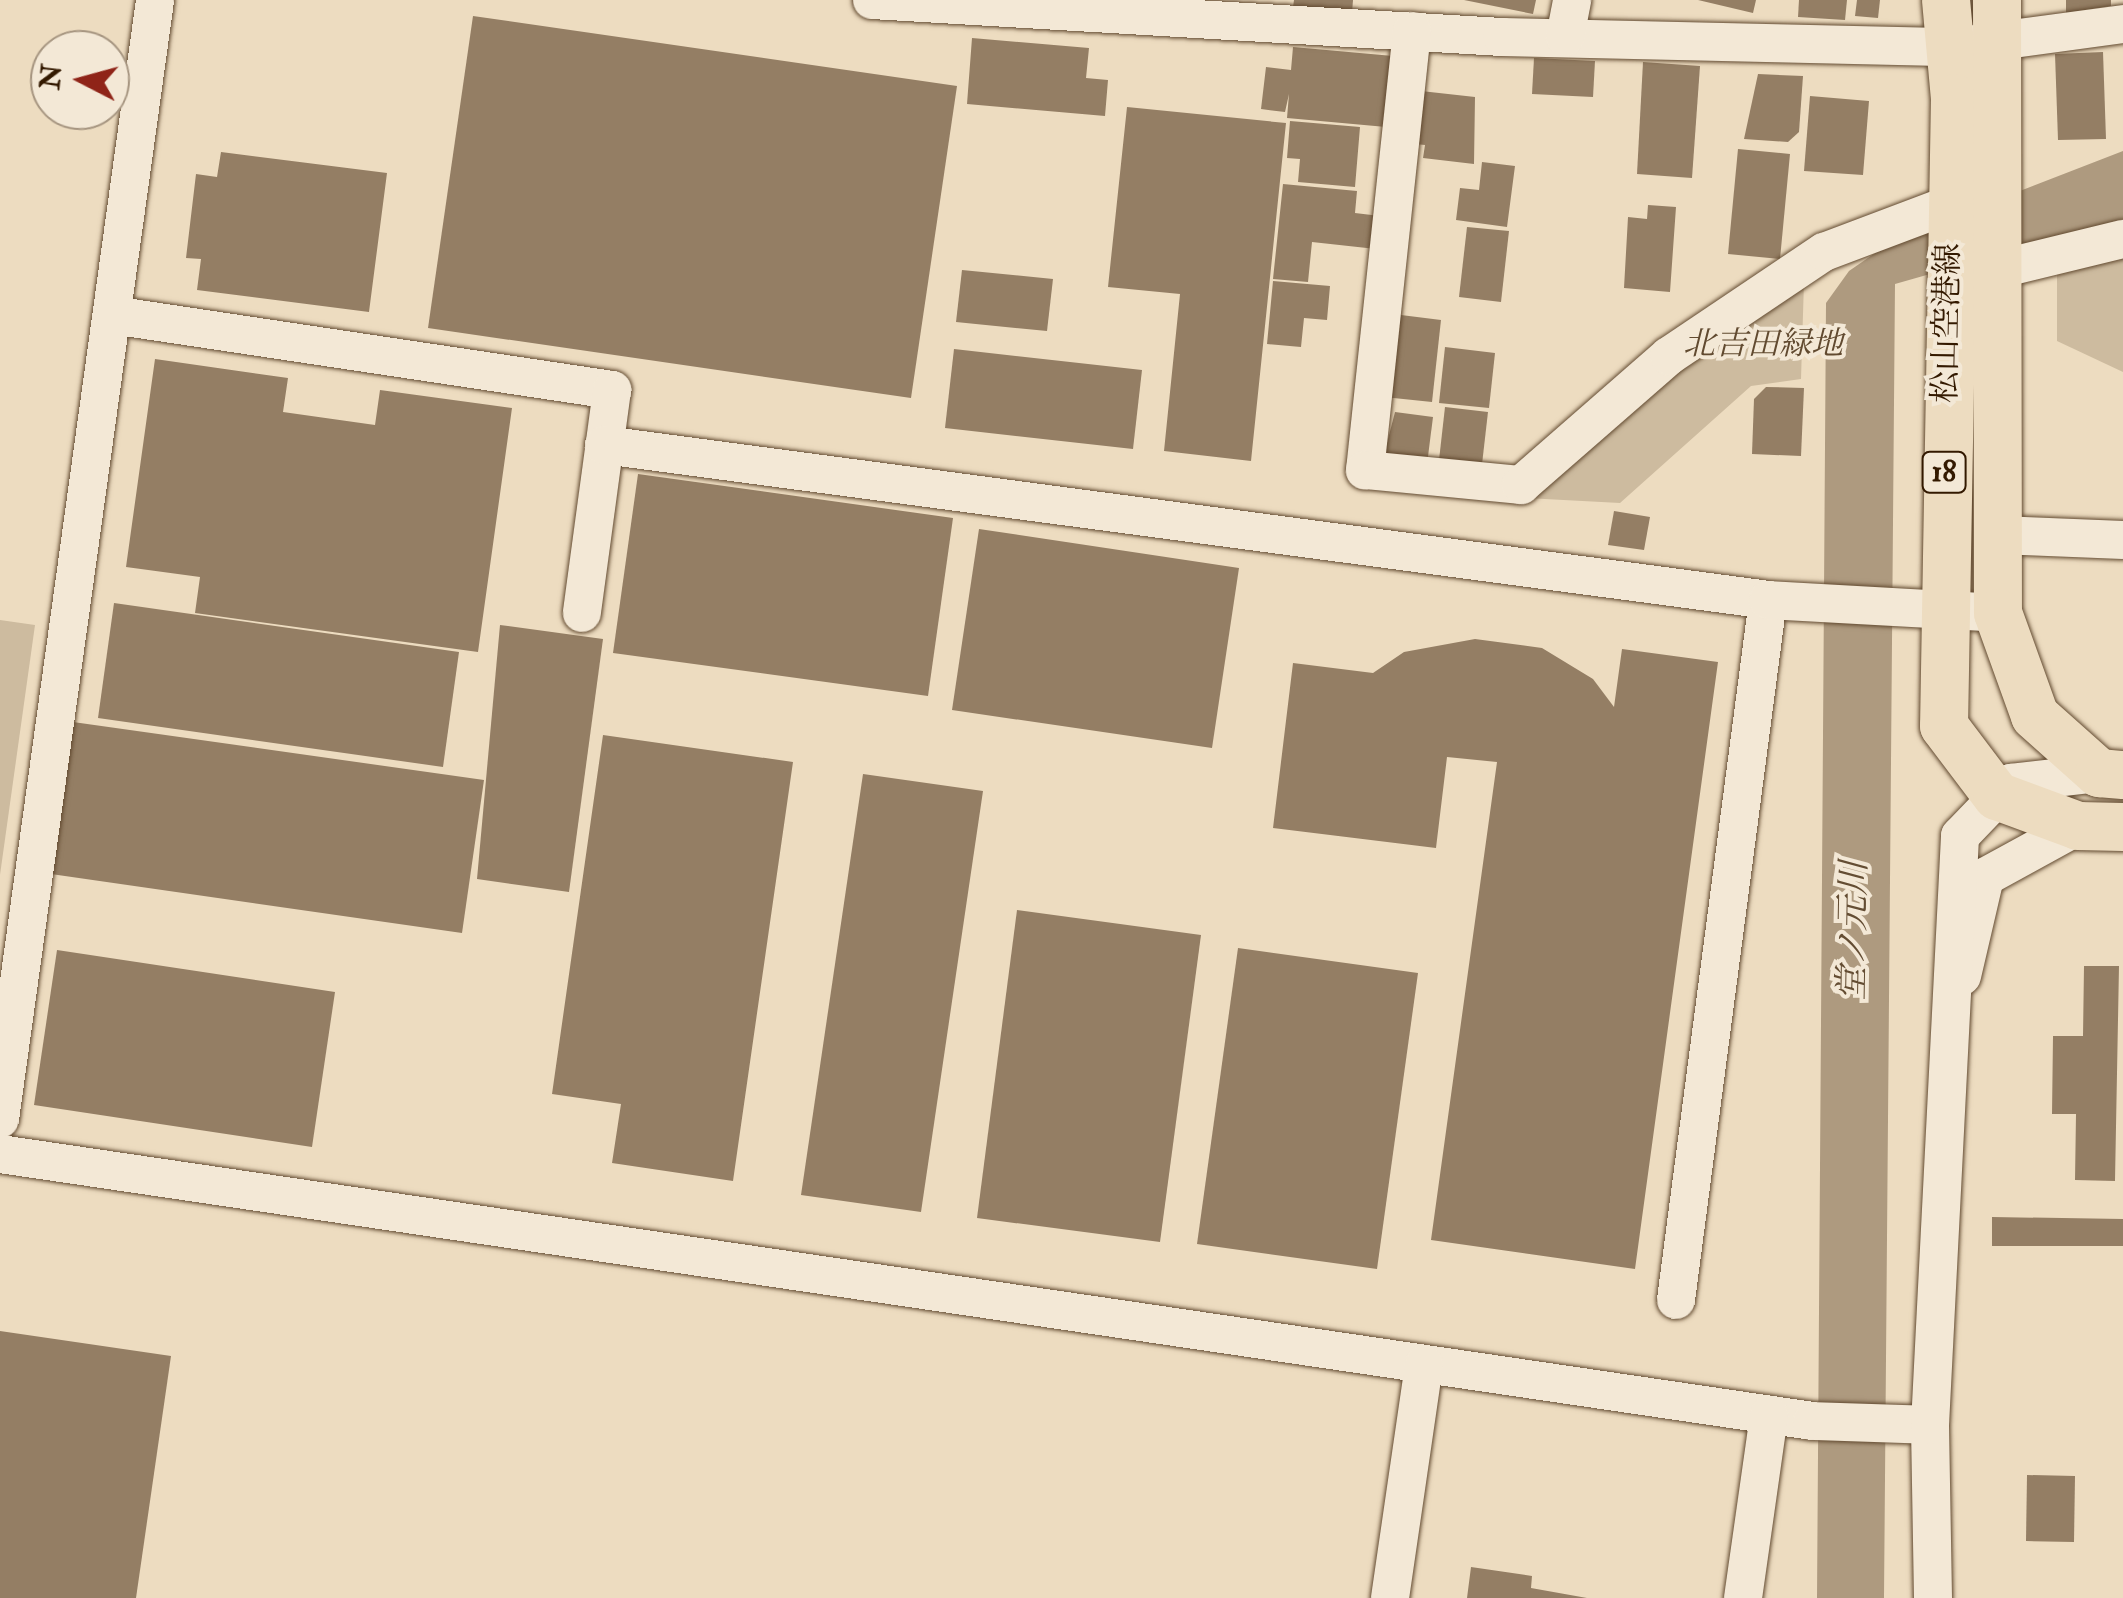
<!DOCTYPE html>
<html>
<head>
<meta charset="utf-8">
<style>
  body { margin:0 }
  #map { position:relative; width:2123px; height:1598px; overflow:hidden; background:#eddcc0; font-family:"IM FELL Double Pica","Noto Serif JP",serif }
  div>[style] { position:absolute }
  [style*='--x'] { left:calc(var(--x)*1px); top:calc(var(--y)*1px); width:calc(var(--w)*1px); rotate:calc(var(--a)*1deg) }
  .green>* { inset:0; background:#cdbb9f }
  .water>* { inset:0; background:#ae9a7f }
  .building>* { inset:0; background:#947e64 }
  .roads { filter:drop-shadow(0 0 2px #624a30) drop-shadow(0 0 2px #624a30) }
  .minor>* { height:38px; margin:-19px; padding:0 19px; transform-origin:19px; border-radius:19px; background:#f3e8d6 }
  .major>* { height:48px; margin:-24px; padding:0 24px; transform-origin:24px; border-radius:24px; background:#eddcc0 }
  span { translate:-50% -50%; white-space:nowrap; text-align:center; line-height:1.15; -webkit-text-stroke:8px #f3e8d6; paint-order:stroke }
  .shield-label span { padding:2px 8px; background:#f3e8d6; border:2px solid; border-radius:8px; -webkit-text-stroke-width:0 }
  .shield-label { font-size:30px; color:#331900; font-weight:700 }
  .street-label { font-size:32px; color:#331900 }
  .park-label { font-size:32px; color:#614a30; font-style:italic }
  .water-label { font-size:35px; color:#644d33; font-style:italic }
  .north { position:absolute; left:30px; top:30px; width:100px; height:100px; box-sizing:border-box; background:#f3e8d6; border:2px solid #a69580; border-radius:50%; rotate:276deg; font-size:28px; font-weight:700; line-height:40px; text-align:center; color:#331900 }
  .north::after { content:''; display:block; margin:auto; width:35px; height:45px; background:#8f2418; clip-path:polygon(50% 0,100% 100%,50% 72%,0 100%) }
</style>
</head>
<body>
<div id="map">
  <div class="green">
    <i style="clip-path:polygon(2123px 254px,2123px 372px,2057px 341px,2057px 269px)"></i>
    <i style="clip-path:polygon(1804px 282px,1801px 379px,1751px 386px,1620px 503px,1526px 498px,1676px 359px)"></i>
    <i style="clip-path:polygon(0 620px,35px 625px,0 875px)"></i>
  </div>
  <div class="water">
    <i style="clip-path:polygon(2123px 151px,2123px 219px,1895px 284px,1884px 1598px,1817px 1598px,1826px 303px,1849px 271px,1894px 240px)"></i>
  </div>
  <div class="building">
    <i style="clip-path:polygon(1294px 0,1353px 0,1352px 13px,1293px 7px)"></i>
    <i style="clip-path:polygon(1464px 0,1536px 0,1533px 14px)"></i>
    <i style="clip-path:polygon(1698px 0,1756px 0,1753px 13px)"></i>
    <i style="clip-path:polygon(1799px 0,1847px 0,1845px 20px,1798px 17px)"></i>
    <i style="clip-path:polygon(1857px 0,1880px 0,1878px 18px,1855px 16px)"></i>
    <i style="clip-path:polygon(2066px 0,2111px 0,2111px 6px,2066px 13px)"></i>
    <i style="clip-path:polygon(473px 16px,957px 86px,911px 398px,428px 328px)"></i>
    <i style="clip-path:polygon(972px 38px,1089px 48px,1086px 78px,1108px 80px,1105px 116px,967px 104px)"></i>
    <i style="clip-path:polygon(1293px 47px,1393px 56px,1386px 127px,1287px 118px,1289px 94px,1285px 112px,1261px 109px,1266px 67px,1291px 70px)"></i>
    <i style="clip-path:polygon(2103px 52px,2106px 139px,2058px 140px,2055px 54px)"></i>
    <i style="clip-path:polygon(1534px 58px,1595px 61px,1593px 97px,1532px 94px)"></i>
    <i style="clip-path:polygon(1643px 62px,1700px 66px,1692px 178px,1637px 174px)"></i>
    <i style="clip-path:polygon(1758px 74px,1803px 76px,1799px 132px,1788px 142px,1744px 139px)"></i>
    <i style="clip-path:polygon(1421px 91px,1475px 97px,1474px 164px,1423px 158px,1425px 145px,1415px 144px)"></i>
    <i style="clip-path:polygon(1810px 96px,1869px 101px,1863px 175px,1804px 171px)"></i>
    <i style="clip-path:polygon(1127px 107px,1286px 123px,1251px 461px,1164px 451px,1180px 294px,1108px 287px)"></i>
    <i style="clip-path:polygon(1290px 121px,1360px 127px,1355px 187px,1298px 182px,1300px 159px,1287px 158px)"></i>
    <i style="clip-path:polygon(1738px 149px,1790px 154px,1780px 259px,1728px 254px)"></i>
    <i style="clip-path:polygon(221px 152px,387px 173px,369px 312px,197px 290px,201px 259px,186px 258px,196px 174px,217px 177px)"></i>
    <i style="clip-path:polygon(1482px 162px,1515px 166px,1507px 227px,1456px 220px,1460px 188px,1479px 190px)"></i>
    <i style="clip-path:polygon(1283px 184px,1357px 191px,1355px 213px,1380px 216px,1376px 249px,1312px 242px,1308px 282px,1273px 279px)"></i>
    <i style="clip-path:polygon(1648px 205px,1676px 207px,1670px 292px,1624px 288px,1628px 217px,1647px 219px)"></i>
    <i style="clip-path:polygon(1467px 227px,1509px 231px,1501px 302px,1459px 297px)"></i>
    <i style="clip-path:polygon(962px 270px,1053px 279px,1047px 331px,956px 322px)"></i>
    <i style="clip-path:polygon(1273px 281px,1330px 286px,1327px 320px,1304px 318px,1301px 347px,1267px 344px)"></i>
    <i style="clip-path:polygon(1393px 314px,1441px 320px,1432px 402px,1384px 397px)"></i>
    <i style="clip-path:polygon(1445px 347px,1495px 353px,1489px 408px,1439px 403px)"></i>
    <i style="clip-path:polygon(954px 349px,1142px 370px,1133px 449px,945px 428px)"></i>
    <i style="clip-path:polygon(155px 359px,288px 378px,283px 412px,375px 425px,380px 390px,512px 408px,478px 652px,195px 613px,200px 577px,126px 567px)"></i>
    <i style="clip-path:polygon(1766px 387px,1804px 388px,1801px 456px,1752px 454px,1754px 399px)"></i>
    <i style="clip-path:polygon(1445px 407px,1488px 412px,1481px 473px,1438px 469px)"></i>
    <i style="clip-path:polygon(1395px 412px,1433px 417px,1426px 472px,1381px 466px)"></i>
    <i style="clip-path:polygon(638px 474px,953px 518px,928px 696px,613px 653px)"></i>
    <i style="clip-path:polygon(1614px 511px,1650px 517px,1644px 550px,1608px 545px)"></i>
    <i style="clip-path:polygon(979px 529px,1239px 568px,1212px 748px,952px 710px)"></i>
    <i style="clip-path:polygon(114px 603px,459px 652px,443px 767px,98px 718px)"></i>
    <i style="clip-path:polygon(500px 625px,603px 639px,569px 892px,477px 879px)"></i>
    <i style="clip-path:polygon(1475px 639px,1542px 648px,1593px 679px,1614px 707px,1622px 649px,1718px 662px,1635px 1269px,1431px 1240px,1497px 762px,1447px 757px,1436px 848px,1273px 828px,1293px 663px,1373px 673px,1404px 652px)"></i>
    <i style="clip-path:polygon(73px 722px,484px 780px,462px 933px,51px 874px)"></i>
    <i style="clip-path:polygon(603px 735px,793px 762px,733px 1181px,612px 1163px,621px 1104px,552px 1094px)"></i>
    <i style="clip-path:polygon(863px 774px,983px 791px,921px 1212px,801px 1195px)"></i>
    <i style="clip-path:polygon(1017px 910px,1201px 935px,1160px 1242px,977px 1218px)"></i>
    <i style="clip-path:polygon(1238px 948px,1418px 973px,1377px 1269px,1197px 1244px)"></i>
    <i style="clip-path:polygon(57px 950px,335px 992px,312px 1147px,34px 1105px)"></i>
    <i style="clip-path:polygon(2084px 966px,2119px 966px,2115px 1181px,2075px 1180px,2076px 1114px,2052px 1114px,2053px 1036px,2083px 1036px)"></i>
    <i style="clip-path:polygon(1992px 1217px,2123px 1219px,2123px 1246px,1992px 1246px)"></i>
    <i style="clip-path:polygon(0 1331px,171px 1356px,136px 1598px,0 1598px)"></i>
    <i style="clip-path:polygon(2027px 1475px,2075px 1476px,2074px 1542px,2026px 1541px)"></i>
    <i style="clip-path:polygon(1471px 1567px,1532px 1576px,1531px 1588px,1587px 1598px,1467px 1598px)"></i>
  </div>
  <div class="roads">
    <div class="minor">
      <i style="--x:872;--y:0;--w:631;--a:3.36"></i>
      <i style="--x:1502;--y:37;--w:451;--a:1.3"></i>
      <i style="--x:1953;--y:47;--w:172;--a:-7.7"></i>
      <i style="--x:1412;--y:31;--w:442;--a:96.1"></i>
      <i style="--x:1365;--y:470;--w:157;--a:5.5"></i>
      <i style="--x:1521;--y:485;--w:196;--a:-41.1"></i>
      <i style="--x:1669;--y:356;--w:187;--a:-33.9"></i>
      <i style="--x:1824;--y:252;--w:136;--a:-20.7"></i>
      <i style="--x:1565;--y:37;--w:38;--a:-79"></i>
      <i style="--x:1975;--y:275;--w:152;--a:-13.7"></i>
      <i style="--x:112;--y:315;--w:506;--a:8.53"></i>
      <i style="--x:612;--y:390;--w:225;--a:97.7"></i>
      <i style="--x:604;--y:445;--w:1174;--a:7.58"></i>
      <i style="--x:1768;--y:600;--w:706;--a:97.49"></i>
      <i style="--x:1999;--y:535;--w:124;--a:2.3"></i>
      <i style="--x:1768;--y:600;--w:230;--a:3.2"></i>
      <i style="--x:1962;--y:976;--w:102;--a:-76.9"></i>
      <i style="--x:1985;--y:877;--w:106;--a:-28.7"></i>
      <i style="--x:0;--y:1119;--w:1130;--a:-82.11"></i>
      <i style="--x:0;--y:1154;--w:1832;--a:8.38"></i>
      <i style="--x:1812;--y:1421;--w:118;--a:1.9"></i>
      <i style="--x:1390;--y:1598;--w:236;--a:-81.7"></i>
      <i style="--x:1743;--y:1598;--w:185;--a:-81.9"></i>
      <i style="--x:1933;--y:1598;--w:173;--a:-91"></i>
      <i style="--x:1930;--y:1425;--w:590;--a:-87.08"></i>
      <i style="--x:1960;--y:836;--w:74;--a:-46.1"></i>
      <i style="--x:2011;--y:783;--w:89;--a:-6.5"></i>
    </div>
    <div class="major">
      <i style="--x:1946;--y:0;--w:98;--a:84.8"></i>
      <i style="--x:1955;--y:98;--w:628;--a:91"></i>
      <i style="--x:1944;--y:726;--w:88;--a:52.9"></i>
      <i style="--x:1997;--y:796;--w:86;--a:20.3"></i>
      <i style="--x:2078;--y:826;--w:45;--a:1.3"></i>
      <i style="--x:1997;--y:0;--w:613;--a:89.91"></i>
      <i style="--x:1998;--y:613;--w:109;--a:70.2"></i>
      <i style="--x:2035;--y:716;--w:86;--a:41.7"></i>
      <i style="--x:2099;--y:773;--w:24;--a:5"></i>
    </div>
  </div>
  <div class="shield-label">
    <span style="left:1944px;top:472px">18</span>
  </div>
  <div class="street-label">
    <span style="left:1947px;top:323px;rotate:-89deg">松山空港線</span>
  </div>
  <div class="park-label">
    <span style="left:1763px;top:344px">北吉田緑地</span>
  </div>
  <div class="water-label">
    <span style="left:1853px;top:931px;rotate:-89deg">堂ノ元川</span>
  </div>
  <div class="north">N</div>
</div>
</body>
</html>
